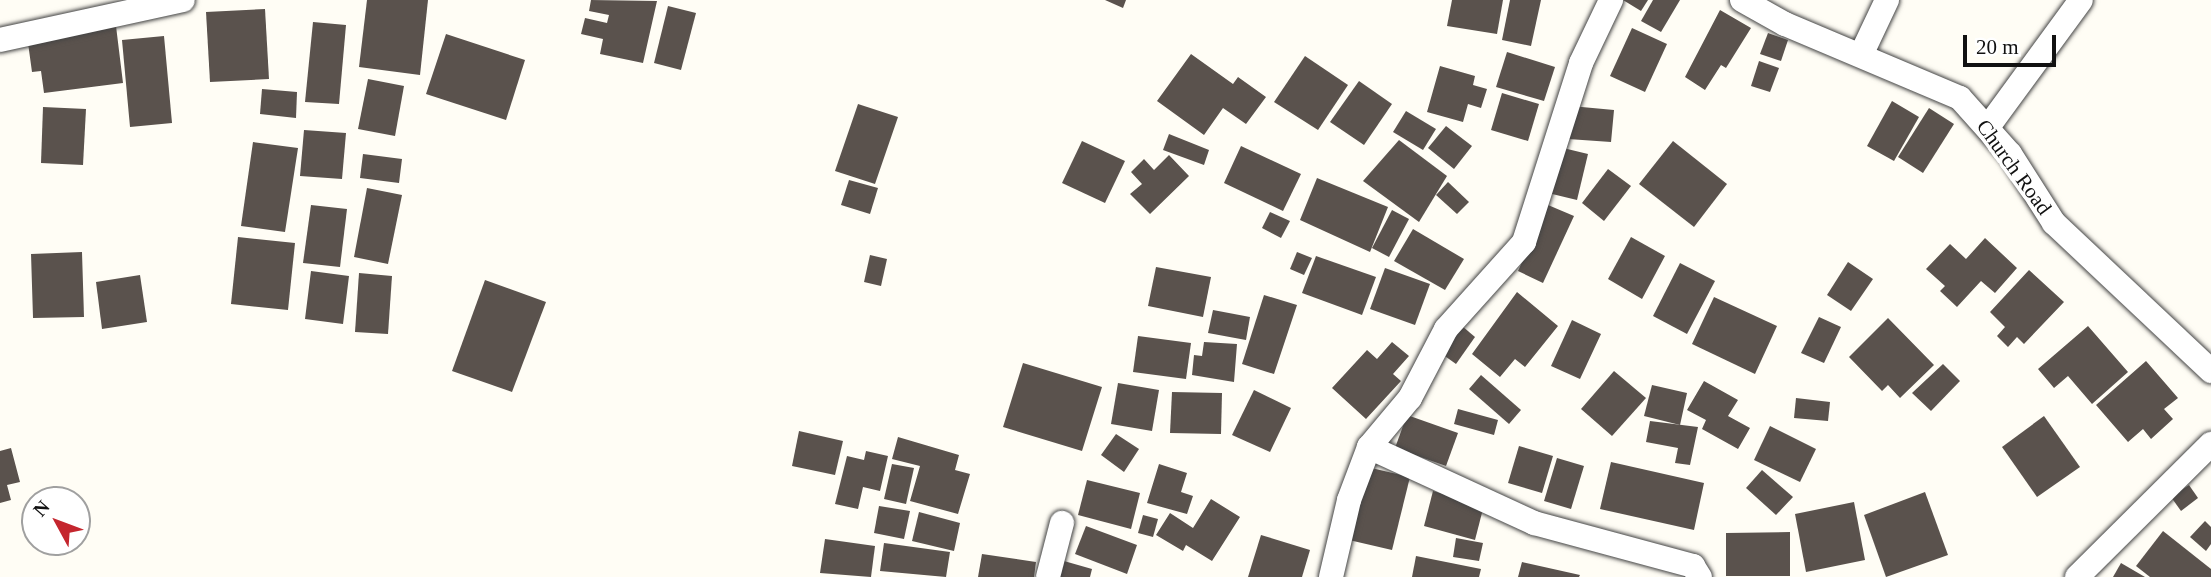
<!DOCTYPE html>
<html>
<head>
<meta charset="utf-8">
<style>
  body { margin:0 }
  #map { position:relative; width:2211px; height:577px; overflow:hidden; background:#fffdf5; font-family:Georgia,serif }
  div>[style] { position:absolute }
  [style*='--x'] { left:calc(var(--x)*1px); top:calc(var(--y)*1px); width:calc(var(--w)*1px); rotate:calc(var(--a)*1deg) }
  .building>* { inset:0; background:#5a524d }
  .roads { filter:drop-shadow(0 0 2px #444) drop-shadow(0 0 2px #444) }
  .minor>* { height:24px; margin:-12px; padding:0 12px; transform-origin:12px; border-radius:12px; background:#fff }
  span { translate:-50% -50%; white-space:nowrap; text-align:center; line-height:1.15; -webkit-text-stroke:7px #fff; paint-order:stroke }
  .street-label { font-size:21px; color:#111 }
  .north { position:absolute; left:21px; top:486px; width:70px; height:70px; box-sizing:border-box; background:#fff; border:2px solid #a0a0a0; border-radius:50%; rotate:311deg; font-size:19px; font-weight:700; line-height:28px; text-align:center; color:#111 }
  .north::after { content:''; display:block; margin:auto; width:24px; height:32px; background:#c4262e; clip-path:polygon(50% 0,100% 100%,50% 72%,0 100%) }
  .scale { position:absolute; left:1963px; top:35px; width:93px; height:32px; box-sizing:border-box; border:4px solid #111; border-top:0; padding-left:9px; font-size:21px; line-height:24px; white-space:nowrap; color:#111; -webkit-text-stroke:5px #fff; paint-order:stroke }
</style>
</head>
<body>
<div id="map">
  <div class="building">
    <i style="clip-path:polygon(367px 0,428px 0,420px 75px,359px 67px)"></i>
    <i style="clip-path:polygon(591px 0,657px 1px,643px 63px,600px 54px,603px 39px,581px 34px,585px 18px,607px 23px,609px 15px,589px 11px)"></i>
    <i style="clip-path:polygon(1105px 0,1126px 0,1123px 8px)"></i>
    <i style="clip-path:polygon(1452px 0,1503px 0,1497px 34px,1447px 26px)"></i>
    <i style="clip-path:polygon(1510px 0,1541px 0,1531px 46px,1502px 40px)"></i>
    <i style="clip-path:polygon(1623px 0,1648px 0,1641px 11px)"></i>
    <i style="clip-path:polygon(1653px 0,1680px 0,1661px 32px,1641px 21px)"></i>
    <i style="clip-path:polygon(668px 6px,696px 13px,681px 70px,654px 63px)"></i>
    <i style="clip-path:polygon(265px 9px,269px 79px,210px 82px,206px 12px)"></i>
    <i style="clip-path:polygon(1720px 10px,1751px 28px,1726px 68px,1721px 65px,1705px 90px,1685px 77px)"></i>
    <i style="clip-path:polygon(313px 22px,346px 25px,339px 104px,305px 102px)"></i>
    <i style="clip-path:polygon(116px 26px,123px 83px,44px 93px,41px 71px,32px 72px,28px 43px)"></i>
    <i style="clip-path:polygon(1632px 28px,1667px 44px,1645px 92px,1610px 76px)"></i>
    <i style="clip-path:polygon(1768px 33px,1788px 40px,1781px 61px,1760px 54px)"></i>
    <i style="clip-path:polygon(446px 34px,525px 60px,506px 120px,426px 94px)"></i>
    <i style="clip-path:polygon(164px 36px,172px 123px,130px 127px,122px 40px)"></i>
    <i style="clip-path:polygon(1507px 52px,1555px 67px,1544px 101px,1496px 87px)"></i>
    <i style="clip-path:polygon(1191px 54px,1233px 84px,1238px 77px,1266px 97px,1246px 124px,1223px 108px,1204px 135px,1157px 101px)"></i>
    <i style="clip-path:polygon(1305px 56px,1348px 85px,1318px 130px,1274px 102px)"></i>
    <i style="clip-path:polygon(1759px 61px,1779px 68px,1770px 92px,1751px 86px)"></i>
    <i style="clip-path:polygon(1440px 66px,1475px 76px,1473px 85px,1487px 89px,1481px 108px,1468px 104px,1463px 122px,1427px 112px)"></i>
    <i style="clip-path:polygon(368px 79px,404px 86px,395px 136px,358px 129px)"></i>
    <i style="clip-path:polygon(1359px 81px,1392px 104px,1364px 145px,1330px 122px)"></i>
    <i style="clip-path:polygon(262px 89px,297px 92px,296px 118px,260px 114px)"></i>
    <i style="clip-path:polygon(1502px 93px,1539px 104px,1528px 141px,1491px 130px)"></i>
    <i style="clip-path:polygon(1892px 101px,1919px 117px,1894px 161px,1867px 146px)"></i>
    <i style="clip-path:polygon(858px 104px,898px 117px,875px 184px,835px 171px)"></i>
    <i style="clip-path:polygon(1571px 106px,1614px 110px,1611px 142px,1568px 139px)"></i>
    <i style="clip-path:polygon(43px 107px,86px 109px,83px 165px,41px 163px)"></i>
    <i style="clip-path:polygon(1929px 108px,1954px 124px,1923px 173px,1898px 157px)"></i>
    <i style="clip-path:polygon(1406px 111px,1436px 129px,1423px 150px,1393px 132px)"></i>
    <i style="clip-path:polygon(1446px 126px,1472px 146px,1454px 169px,1428px 148px)"></i>
    <i style="clip-path:polygon(304px 130px,346px 133px,342px 179px,300px 176px)"></i>
    <i style="clip-path:polygon(1169px 134px,1209px 150px,1204px 165px,1163px 150px)"></i>
    <i style="clip-path:polygon(1399px 140px,1447px 176px,1419px 222px,1363px 181px)"></i>
    <i style="clip-path:polygon(1082px 141px,1125px 161px,1105px 203px,1062px 183px)"></i>
    <i style="clip-path:polygon(1673px 141px,1727px 184px,1694px 227px,1639px 184px)"></i>
    <i style="clip-path:polygon(253px 142px,298px 148px,285px 232px,241px 226px)"></i>
    <i style="clip-path:polygon(1241px 146px,1301px 174px,1283px 211px,1224px 183px)"></i>
    <i style="clip-path:polygon(1559px 147px,1588px 154px,1577px 200px,1548px 193px)"></i>
    <i style="clip-path:polygon(363px 154px,402px 159px,399px 183px,360px 178px)"></i>
    <i style="clip-path:polygon(1169px 155px,1189px 176px,1150px 214px,1130px 194px,1142px 184px,1131px 172px,1144px 159px,1154px 170px)"></i>
    <i style="clip-path:polygon(1608px 169px,1631px 186px,1604px 221px,1582px 203px)"></i>
    <i style="clip-path:polygon(1317px 178px,1388px 207px,1370px 252px,1300px 220px)"></i>
    <i style="clip-path:polygon(849px 180px,878px 188px,870px 214px,841px 205px)"></i>
    <i style="clip-path:polygon(1448px 182px,1469px 202px,1457px 214px,1436px 195px)"></i>
    <i style="clip-path:polygon(367px 188px,402px 195px,388px 264px,354px 257px)"></i>
    <i style="clip-path:polygon(311px 205px,347px 209px,340px 267px,303px 263px)"></i>
    <i style="clip-path:polygon(1548px 205px,1574px 216px,1543px 283px,1518px 271px)"></i>
    <i style="clip-path:polygon(1392px 210px,1409px 219px,1389px 257px,1372px 248px)"></i>
    <i style="clip-path:polygon(1270px 212px,1290px 221px,1281px 238px,1262px 228px)"></i>
    <i style="clip-path:polygon(1413px 229px,1464px 259px,1445px 290px,1394px 261px)"></i>
    <i style="clip-path:polygon(238px 237px,295px 243px,288px 310px,231px 304px)"></i>
    <i style="clip-path:polygon(1631px 237px,1665px 256px,1642px 299px,1608px 279px)"></i>
    <i style="clip-path:polygon(1985px 238px,2017px 268px,1995px 293px,1981px 281px,1957px 307px,1940px 291px,1945px 286px,1926px 269px,1950px 244px,1966px 259px)"></i>
    <i style="clip-path:polygon(82px 252px,84px 317px,33px 318px,31px 254px)"></i>
    <i style="clip-path:polygon(1297px 252px,1312px 258px,1304px 275px,1290px 269px)"></i>
    <i style="clip-path:polygon(870px 255px,887px 259px,881px 286px,864px 282px)"></i>
    <i style="clip-path:polygon(1316px 256px,1376px 277px,1362px 315px,1302px 293px)"></i>
    <i style="clip-path:polygon(1848px 262px,1873px 279px,1851px 311px,1827px 295px)"></i>
    <i style="clip-path:polygon(1680px 263px,1715px 281px,1687px 334px,1653px 316px)"></i>
    <i style="clip-path:polygon(1156px 267px,1211px 277px,1203px 317px,1148px 306px)"></i>
    <i style="clip-path:polygon(1385px 268px,1430px 284px,1415px 325px,1370px 309px)"></i>
    <i style="clip-path:polygon(2029px 270px,2064px 302px,2024px 344px,2017px 337px,2008px 347px,1997px 336px,2005px 327px,1990px 312px)"></i>
    <i style="clip-path:polygon(311px 271px,349px 276px,343px 324px,305px 319px)"></i>
    <i style="clip-path:polygon(359px 273px,392px 276px,388px 334px,355px 332px)"></i>
    <i style="clip-path:polygon(140px 275px,147px 322px,102px 329px,96px 282px)"></i>
    <i style="clip-path:polygon(485px 280px,546px 302px,512px 392px,452px 371px)"></i>
    <i style="clip-path:polygon(1517px 292px,1558px 326px,1525px 367px,1515px 359px,1500px 377px,1472px 354px)"></i>
    <i style="clip-path:polygon(1264px 295px,1297px 305px,1274px 374px,1242px 364px)"></i>
    <i style="clip-path:polygon(1714px 297px,1777px 326px,1755px 374px,1692px 344px)"></i>
    <i style="clip-path:polygon(1213px 310px,1250px 317px,1246px 340px,1208px 333px)"></i>
    <i style="clip-path:polygon(1819px 317px,1841px 327px,1824px 363px,1801px 353px)"></i>
    <i style="clip-path:polygon(1888px 318px,1934px 365px,1900px 398px,1888px 385px,1882px 391px,1849px 357px)"></i>
    <i style="clip-path:polygon(1572px 320px,1601px 334px,1580px 379px,1551px 366px)"></i>
    <i style="clip-path:polygon(1462px 326px,1475px 337px,1456px 364px,1442px 354px)"></i>
    <i style="clip-path:polygon(2088px 326px,2128px 372px,2092px 404px,2068px 376px,2054px 388px,2038px 369px)"></i>
    <i style="clip-path:polygon(1138px 336px,1191px 343px,1186px 379px,1133px 372px)"></i>
    <i style="clip-path:polygon(1204px 342px,1237px 344px,1234px 382px,1192px 375px,1194px 355px,1202px 356px)"></i>
    <i style="clip-path:polygon(1392px 342px,1409px 356px,1393px 374px,1401px 381px,1366px 419px,1332px 388px,1367px 350px,1377px 359px)"></i>
    <i style="clip-path:polygon(2146px 361px,2178px 398px,2164px 409px,2173px 419px,2151px 439px,2143px 429px,2128px 442px,2096px 405px)"></i>
    <i style="clip-path:polygon(1023px 363px,1102px 387px,1082px 451px,1003px 427px)"></i>
    <i style="clip-path:polygon(1943px 364px,1960px 381px,1931px 411px,1912px 393px)"></i>
    <i style="clip-path:polygon(1614px 371px,1646px 398px,1612px 436px,1581px 409px)"></i>
    <i style="clip-path:polygon(1481px 375px,1521px 410px,1509px 424px,1469px 389px)"></i>
    <i style="clip-path:polygon(1704px 381px,1738px 400px,1728px 416px,1750px 428px,1738px 449px,1702px 429px,1706px 420px,1687px 410px)"></i>
    <i style="clip-path:polygon(1118px 383px,1159px 390px,1152px 431px,1111px 424px)"></i>
    <i style="clip-path:polygon(1652px 385px,1687px 393px,1680px 425px,1644px 416px)"></i>
    <i style="clip-path:polygon(1254px 390px,1291px 408px,1270px 452px,1232px 435px)"></i>
    <i style="clip-path:polygon(1172px 392px,1222px 393px,1221px 434px,1170px 433px)"></i>
    <i style="clip-path:polygon(1796px 398px,1830px 402px,1828px 421px,1794px 418px)"></i>
    <i style="clip-path:polygon(1458px 409px,1498px 420px,1494px 435px,1454px 424px)"></i>
    <i style="clip-path:polygon(1407px 415px,1458px 433px,1446px 466px,1395px 448px)"></i>
    <i style="clip-path:polygon(2044px 416px,2080px 467px,2037px 497px,2002px 447px)"></i>
    <i style="clip-path:polygon(1650px 421px,1698px 427px,1690px 465px,1675px 463px,1678px 448px,1646px 442px)"></i>
    <i style="clip-path:polygon(1770px 426px,1816px 449px,1800px 482px,1754px 460px)"></i>
    <i style="clip-path:polygon(799px 431px,843px 441px,835px 475px,792px 466px)"></i>
    <i style="clip-path:polygon(1116px 434px,1139px 449px,1124px 472px,1101px 455px)"></i>
    <i style="clip-path:polygon(898px 437px,959px 455px,955px 470px,970px 474px,958px 514px,910px 501px,920px 466px,892px 459px)"></i>
    <i style="clip-path:polygon(1519px 446px,1553px 456px,1542px 493px,1508px 483px)"></i>
    <i style="clip-path:polygon(11px 448px,20px 482px,7px 485px,11px 500px,0 503px,0 451px)"></i>
    <i style="clip-path:polygon(866px 451px,888px 456px,880px 491px,863px 487px,858px 509px,835px 504px,847px 456px,864px 460px)"></i>
    <i style="clip-path:polygon(1557px 458px,1584px 466px,1571px 509px,1544px 501px)"></i>
    <i style="clip-path:polygon(1611px 462px,1704px 483px,1694px 530px,1600px 509px)"></i>
    <i style="clip-path:polygon(892px 464px,914px 468px,906px 504px,884px 499px)"></i>
    <i style="clip-path:polygon(1159px 464px,1187px 473px,1181px 492px,1193px 496px,1187px 514px,1147px 503px)"></i>
    <i style="clip-path:polygon(1367px 467px,1410px 477px,1392px 550px,1349px 540px)"></i>
    <i style="clip-path:polygon(1762px 470px,1793px 497px,1776px 515px,1746px 488px)"></i>
    <i style="clip-path:polygon(1087px 480px,1140px 493px,1131px 529px,1078px 515px)"></i>
    <i style="clip-path:polygon(2189px 485px,2198px 498px,2181px 511px,2171px 497px)"></i>
    <i style="clip-path:polygon(1433px 491px,1484px 505px,1475px 540px,1424px 526px)"></i>
    <i style="clip-path:polygon(1925px 492px,1948px 555px,1886px 577px,1864px 515px)"></i>
    <i style="clip-path:polygon(1211px 499px,1240px 517px,1212px 561px,1186px 545px,1183px 551px,1156px 535px,1170px 513px,1193px 528px)"></i>
    <i style="clip-path:polygon(1854px 502px,1865px 560px,1806px 572px,1795px 514px)"></i>
    <i style="clip-path:polygon(879px 506px,910px 511px,904px 539px,874px 533px)"></i>
    <i style="clip-path:polygon(919px 512px,960px 523px,954px 551px,912px 541px)"></i>
    <i style="clip-path:polygon(1143px 515px,1158px 519px,1153px 537px,1138px 533px)"></i>
    <i style="clip-path:polygon(2205px 521px,2211px 527px,2211px 544px,2206px 551px,2190px 537px)"></i>
    <i style="clip-path:polygon(1086px 526px,1137px 545px,1127px 574px,1075px 554px)"></i>
    <i style="clip-path:polygon(2163px 531px,2211px 569px,2211px 577px,2150px 577px,2136px 566px)"></i>
    <i style="clip-path:polygon(1790px 532px,1790px 576px,1726px 576px,1726px 533px)"></i>
    <i style="clip-path:polygon(1261px 535px,1310px 550px,1302px 577px,1248px 577px)"></i>
    <i style="clip-path:polygon(1456px 538px,1483px 543px,1479px 561px,1453px 557px)"></i>
    <i style="clip-path:polygon(825px 539px,875px 546px,871px 577px,820px 573px)"></i>
    <i style="clip-path:polygon(884px 543px,950px 552px,946px 577px,880px 571px)"></i>
    <i style="clip-path:polygon(982px 554px,1036px 562px,1034px 577px,978px 577px)"></i>
    <i style="clip-path:polygon(1416px 556px,1481px 569px,1479px 577px,1412px 577px)"></i>
    <i style="clip-path:polygon(1064px 561px,1092px 569px,1090px 577px,1059px 577px)"></i>
    <i style="clip-path:polygon(1522px 562px,1580px 575px,1579px 577px,1518px 577px)"></i>
    <i style="clip-path:polygon(2121px 563px,2145px 577px,2113px 577px)"></i>
  </div>
  <div class="roads">
    <div class="minor">
      <i style="--x:1742;--y:0;--w:49;--a:29.2"></i>
      <i style="--x:1785;--y:24;--w:190;--a:22.9"></i>
      <i style="--x:1960;--y:98;--w:75;--a:48.2"></i>
      <i style="--x:2010;--y:154;--w:82;--a:57.5"></i>
      <i style="--x:2054;--y:223;--w:216;--a:43.3"></i>
      <i style="--x:0;--y:40;--w:187;--a:-12.3"></i>
      <i style="--x:1861;--y:55;--w:61;--a:-64.7"></i>
      <i style="--x:1988;--y:127;--w:157;--a:-53.8"></i>
      <i style="--x:1369;--y:447;--w:182;--a:24.7"></i>
      <i style="--x:1534;--y:523;--w:165;--a:15.1"></i>
      <i style="--x:1693;--y:566;--w:13;--a:58"></i>
      <i style="--x:1048;--y:577;--w:56;--a:-75.5"></i>
      <i style="--x:1331;--y:577;--w:79;--a:-76.8"></i>
      <i style="--x:1349;--y:500;--w:57;--a:-69.3"></i>
      <i style="--x:1369;--y:447;--w:64;--a:-50.1"></i>
      <i style="--x:1410;--y:398;--w:78;--a:-62.4"></i>
      <i style="--x:1446;--y:329;--w:117;--a:-48.1"></i>
      <i style="--x:1524;--y:242;--w:188;--a:-72.3"></i>
      <i style="--x:1581;--y:63;--w:70;--a:-64.5"></i>
      <i style="--x:2077;--y:577;--w:189;--a:-44.8"></i>
    </div>
  </div>
  <div class="street-label">
    <span style="left:2014px;top:167px;rotate:54deg">Church Road</span>
  </div>
  <div class="north">N</div>
  <div class="scale">20 m</div>
</div>
</body>
</html>
